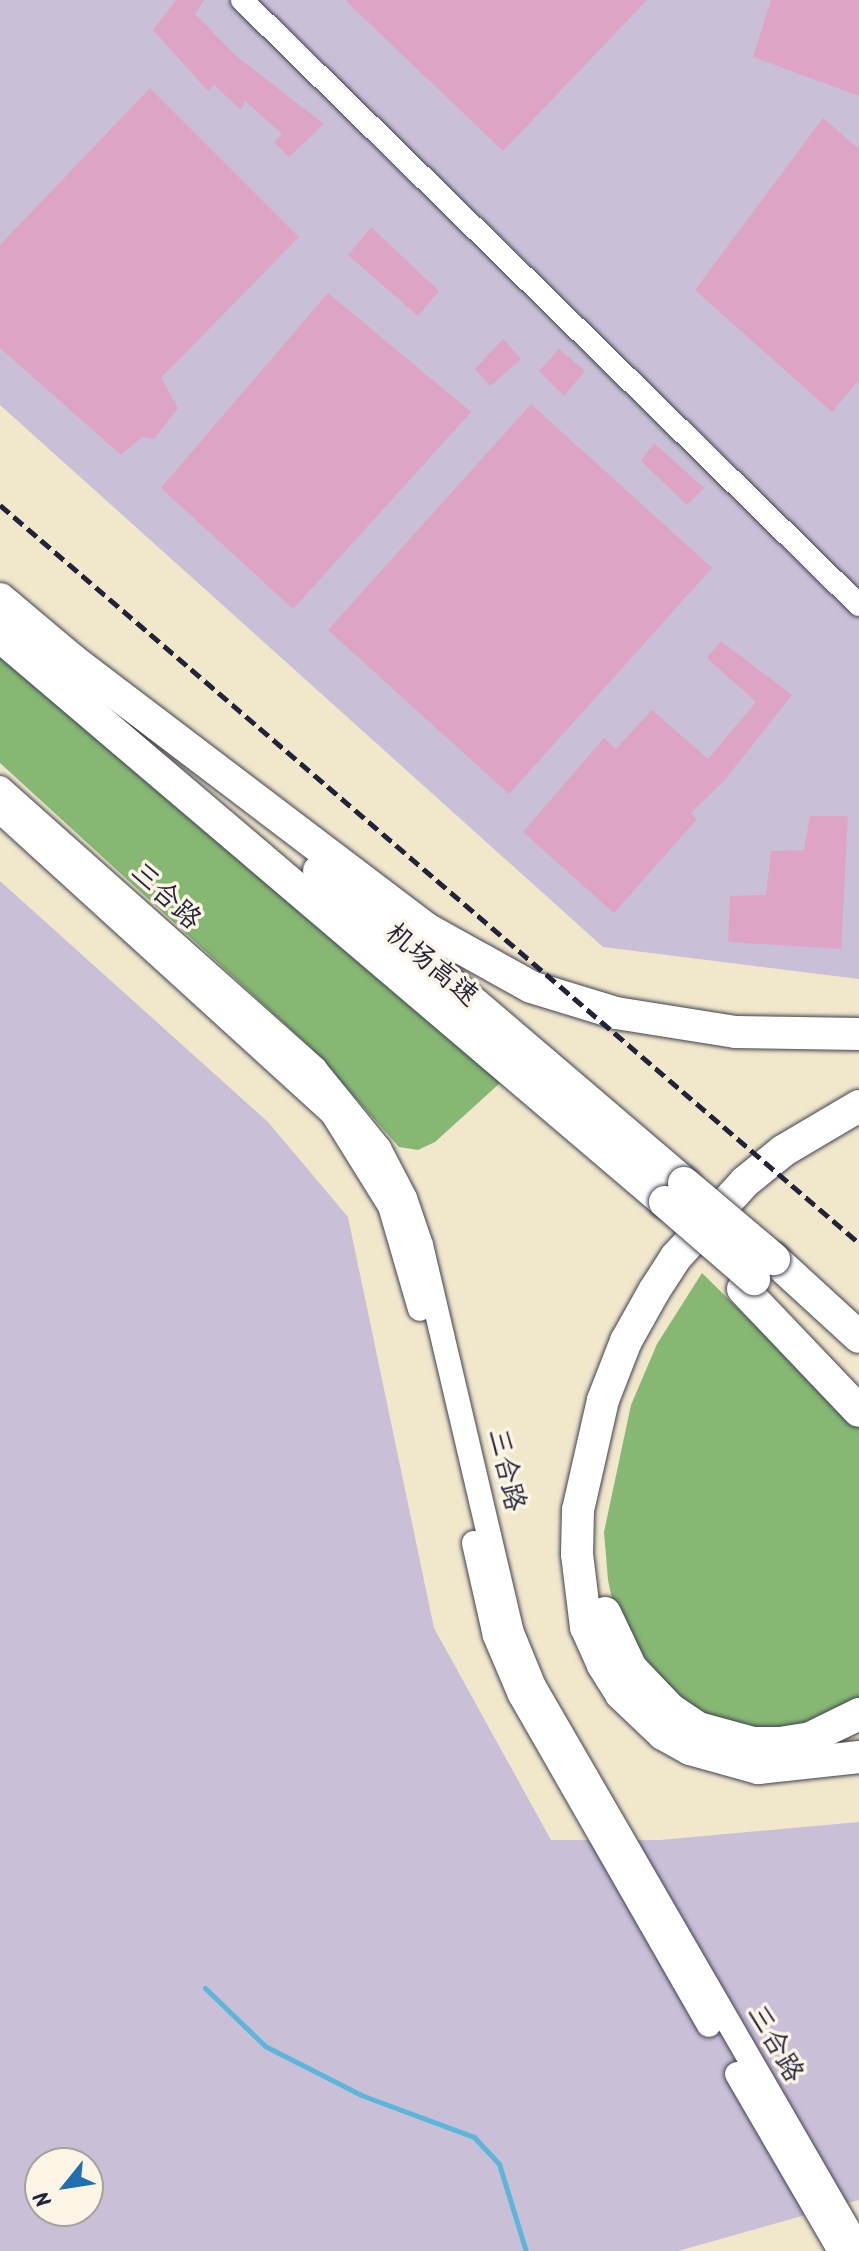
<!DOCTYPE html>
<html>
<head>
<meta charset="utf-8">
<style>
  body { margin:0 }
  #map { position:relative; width:859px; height:2251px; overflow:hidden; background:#f1e8cc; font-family:Kalam,"LXGW WenKai TC",sans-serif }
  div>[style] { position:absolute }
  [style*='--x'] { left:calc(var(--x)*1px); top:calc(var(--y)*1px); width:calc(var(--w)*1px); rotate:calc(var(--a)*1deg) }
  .industrial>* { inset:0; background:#c9bfd7 }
  .forest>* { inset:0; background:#86b873 }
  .stream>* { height:5px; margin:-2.5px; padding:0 2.5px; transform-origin:2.5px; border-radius:2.5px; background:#5cb6da }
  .building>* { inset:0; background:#dea4c5 }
  .roads { filter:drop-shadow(0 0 2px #414051) drop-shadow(0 0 2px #414051) }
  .tertiary>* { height:22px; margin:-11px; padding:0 11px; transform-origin:11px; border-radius:11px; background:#fff }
  .secondary>* { height:24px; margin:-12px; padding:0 12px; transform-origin:12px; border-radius:12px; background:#fff }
  .motorway>* { height:32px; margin:-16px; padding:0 16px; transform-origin:16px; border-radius:16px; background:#fff }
  .rail>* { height:5px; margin-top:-2.5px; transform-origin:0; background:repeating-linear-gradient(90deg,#22223b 0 12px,transparent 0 18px) }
  .bridges { filter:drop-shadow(0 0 2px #414051) drop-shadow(0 0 2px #414051) }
  .motorway-bridge>* { height:32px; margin:-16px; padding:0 16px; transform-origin:16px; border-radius:16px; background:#fff }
  span { translate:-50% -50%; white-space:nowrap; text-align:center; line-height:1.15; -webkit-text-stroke:7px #fcf5e5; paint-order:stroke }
  .street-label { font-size:28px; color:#22223b }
  .north { position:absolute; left:24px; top:2147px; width:80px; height:80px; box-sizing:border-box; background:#fcf5e5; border:2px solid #a5a1a1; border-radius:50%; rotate:240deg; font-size:22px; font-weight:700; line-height:32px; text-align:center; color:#22223b }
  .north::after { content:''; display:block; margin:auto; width:28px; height:36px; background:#1f6fb2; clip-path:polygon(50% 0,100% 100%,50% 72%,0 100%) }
</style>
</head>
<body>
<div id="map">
  <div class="industrial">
    <i style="clip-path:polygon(0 0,859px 0,859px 979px,603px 947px,0 405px)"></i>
    <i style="clip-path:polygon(evenodd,0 881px,268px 1122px,348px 1217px,434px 1628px,551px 1840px,660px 1840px,859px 1822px,859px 2200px,678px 2251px,0 2251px,0 881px,40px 2163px,88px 2163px,88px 2211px,40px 2211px,40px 2163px)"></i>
  </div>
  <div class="forest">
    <i style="clip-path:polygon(0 649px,336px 939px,500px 1083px,435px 1142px,418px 1150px,399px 1147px,310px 1047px,0 763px)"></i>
    <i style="clip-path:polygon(702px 1273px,859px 1428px,859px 1702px,795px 1732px,718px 1727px,660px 1689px,617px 1623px,608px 1580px,604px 1532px,631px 1405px,657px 1344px)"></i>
  </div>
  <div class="stream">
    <i style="--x:205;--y:1988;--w:83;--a:44"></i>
    <i style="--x:265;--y:2046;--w:108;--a:27"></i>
    <i style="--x:361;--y:2095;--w:121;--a:20.4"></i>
    <i style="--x:474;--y:2137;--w:37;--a:47"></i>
    <i style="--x:499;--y:2164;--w:91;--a:72.8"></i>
  </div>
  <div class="building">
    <i style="clip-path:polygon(176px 0,204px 0,195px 14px,235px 55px,324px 124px,289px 157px,274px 142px,282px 134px,245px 101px,241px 110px,214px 85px,208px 91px,153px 30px)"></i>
    <i style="clip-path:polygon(345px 0,647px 0,503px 151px)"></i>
    <i style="clip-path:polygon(771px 0,859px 0,859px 96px,753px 57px)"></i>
    <i style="clip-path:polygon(150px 88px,299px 237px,161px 378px,178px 408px,154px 439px,142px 437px,121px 455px,0 348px,0 245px)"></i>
    <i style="clip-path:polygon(823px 118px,859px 149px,859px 380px,832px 412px,695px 290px)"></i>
    <i style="clip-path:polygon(371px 227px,439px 291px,418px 316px,348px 255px)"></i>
    <i style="clip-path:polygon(328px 293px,471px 412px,293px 609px,161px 488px)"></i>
    <i style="clip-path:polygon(503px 339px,521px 359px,490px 386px,475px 369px)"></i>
    <i style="clip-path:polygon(559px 349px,585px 371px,564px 396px,539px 371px)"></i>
    <i style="clip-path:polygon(531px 404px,712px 568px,509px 794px,328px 630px)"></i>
    <i style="clip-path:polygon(654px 443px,704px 488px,687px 505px,641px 461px)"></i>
    <i style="clip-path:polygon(721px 641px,792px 695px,724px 781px,691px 813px,697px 819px,614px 913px,523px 832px,604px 738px,616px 749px,652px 710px,708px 759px,756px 702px,707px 658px)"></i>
    <i style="clip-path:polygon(810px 816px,848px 816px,841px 949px,728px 942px,730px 896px,766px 895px,771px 851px,804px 850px)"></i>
  </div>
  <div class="roads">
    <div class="tertiary">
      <i style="--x:242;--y:0;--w:864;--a:44.44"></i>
    </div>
    <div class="secondary">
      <i style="--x:0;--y:788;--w:422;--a:41.7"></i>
      <i style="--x:315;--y:1069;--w:102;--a:51"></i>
      <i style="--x:379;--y:1148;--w:56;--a:62.5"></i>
      <i style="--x:405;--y:1198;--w:50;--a:71.2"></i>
      <i style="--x:421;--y:1245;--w:395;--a:76.8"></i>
      <i style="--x:511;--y:1630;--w:61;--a:67.7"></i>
      <i style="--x:534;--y:1686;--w:649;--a:59.96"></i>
      <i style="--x:0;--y:811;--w:449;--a:42.3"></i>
      <i style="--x:332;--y:1113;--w:110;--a:58.1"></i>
      <i style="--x:390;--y:1206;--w:107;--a:73.8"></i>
      <i style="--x:474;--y:1543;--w:95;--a:77.3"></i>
      <i style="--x:495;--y:1636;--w:64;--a:67"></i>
      <i style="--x:520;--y:1695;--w:380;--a:60.2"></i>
      <i style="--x:737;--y:2074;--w:205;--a:59.8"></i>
    </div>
    <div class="motorway">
      <i style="--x:0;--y:599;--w:109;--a:40.1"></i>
      <i style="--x:0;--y:636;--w:873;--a:40.4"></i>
      <i style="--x:67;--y:656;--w:450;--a:37.2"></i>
      <i style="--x:425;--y:928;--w:121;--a:29.1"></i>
      <i style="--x:531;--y:987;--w:89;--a:17"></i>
      <i style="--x:616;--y:1013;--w:121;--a:9"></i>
      <i style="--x:736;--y:1032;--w:123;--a:0.9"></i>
      <i style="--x:319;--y:871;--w:480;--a:40.5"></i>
      <i style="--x:859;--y:1106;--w:88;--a:149.4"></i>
      <i style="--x:783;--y:1151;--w:49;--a:140.8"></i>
      <i style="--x:745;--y:1182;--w:102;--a:132.6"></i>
      <i style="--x:676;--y:1257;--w:40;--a:122.9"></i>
      <i style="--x:654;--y:1291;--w:57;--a:119.2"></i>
      <i style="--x:626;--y:1341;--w:63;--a:111.3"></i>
      <i style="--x:603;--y:1400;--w:113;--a:102.8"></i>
      <i style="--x:578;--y:1510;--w:44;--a:91.3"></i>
      <i style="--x:577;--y:1554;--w:74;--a:83"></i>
      <i style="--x:586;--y:1627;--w:42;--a:65.9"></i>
      <i style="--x:603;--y:1665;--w:34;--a:58"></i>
      <i style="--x:621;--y:1694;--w:58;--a:43.6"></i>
      <i style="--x:663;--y:1734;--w:31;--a:29"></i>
      <i style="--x:690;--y:1749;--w:71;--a:15.6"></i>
      <i style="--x:758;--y:1768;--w:102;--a:-6.2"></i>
      <i style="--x:774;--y:1259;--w:115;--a:42.5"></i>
      <i style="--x:743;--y:1289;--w:168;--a:46.4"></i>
      <i style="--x:605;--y:1613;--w:61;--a:64.7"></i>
      <i style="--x:631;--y:1668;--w:57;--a:46.4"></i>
      <i style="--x:670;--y:1709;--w:34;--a:34"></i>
      <i style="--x:698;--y:1728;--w:57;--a:15.3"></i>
      <i style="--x:753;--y:1743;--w:27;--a:0"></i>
      <i style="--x:780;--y:1743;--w:30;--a:-9"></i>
      <i style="--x:810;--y:1738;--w:55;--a:-26.1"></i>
    </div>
  </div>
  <div class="rail">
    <i style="--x:0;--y:505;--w:1132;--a:40.67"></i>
  </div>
  <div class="bridges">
    <div class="motorway-bridge">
      <i style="--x:684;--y:1183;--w:118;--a:40.2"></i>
      <i style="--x:665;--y:1202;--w:118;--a:40.9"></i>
    </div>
  </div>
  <div class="street-label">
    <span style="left:165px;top:897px;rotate:43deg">三合路</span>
    <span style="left:431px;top:966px;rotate:40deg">机场高速</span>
    <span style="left:505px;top:1470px;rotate:77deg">三合路</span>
    <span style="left:774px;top:2044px;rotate:60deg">三合路</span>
  </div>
  <div class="north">N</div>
</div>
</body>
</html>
